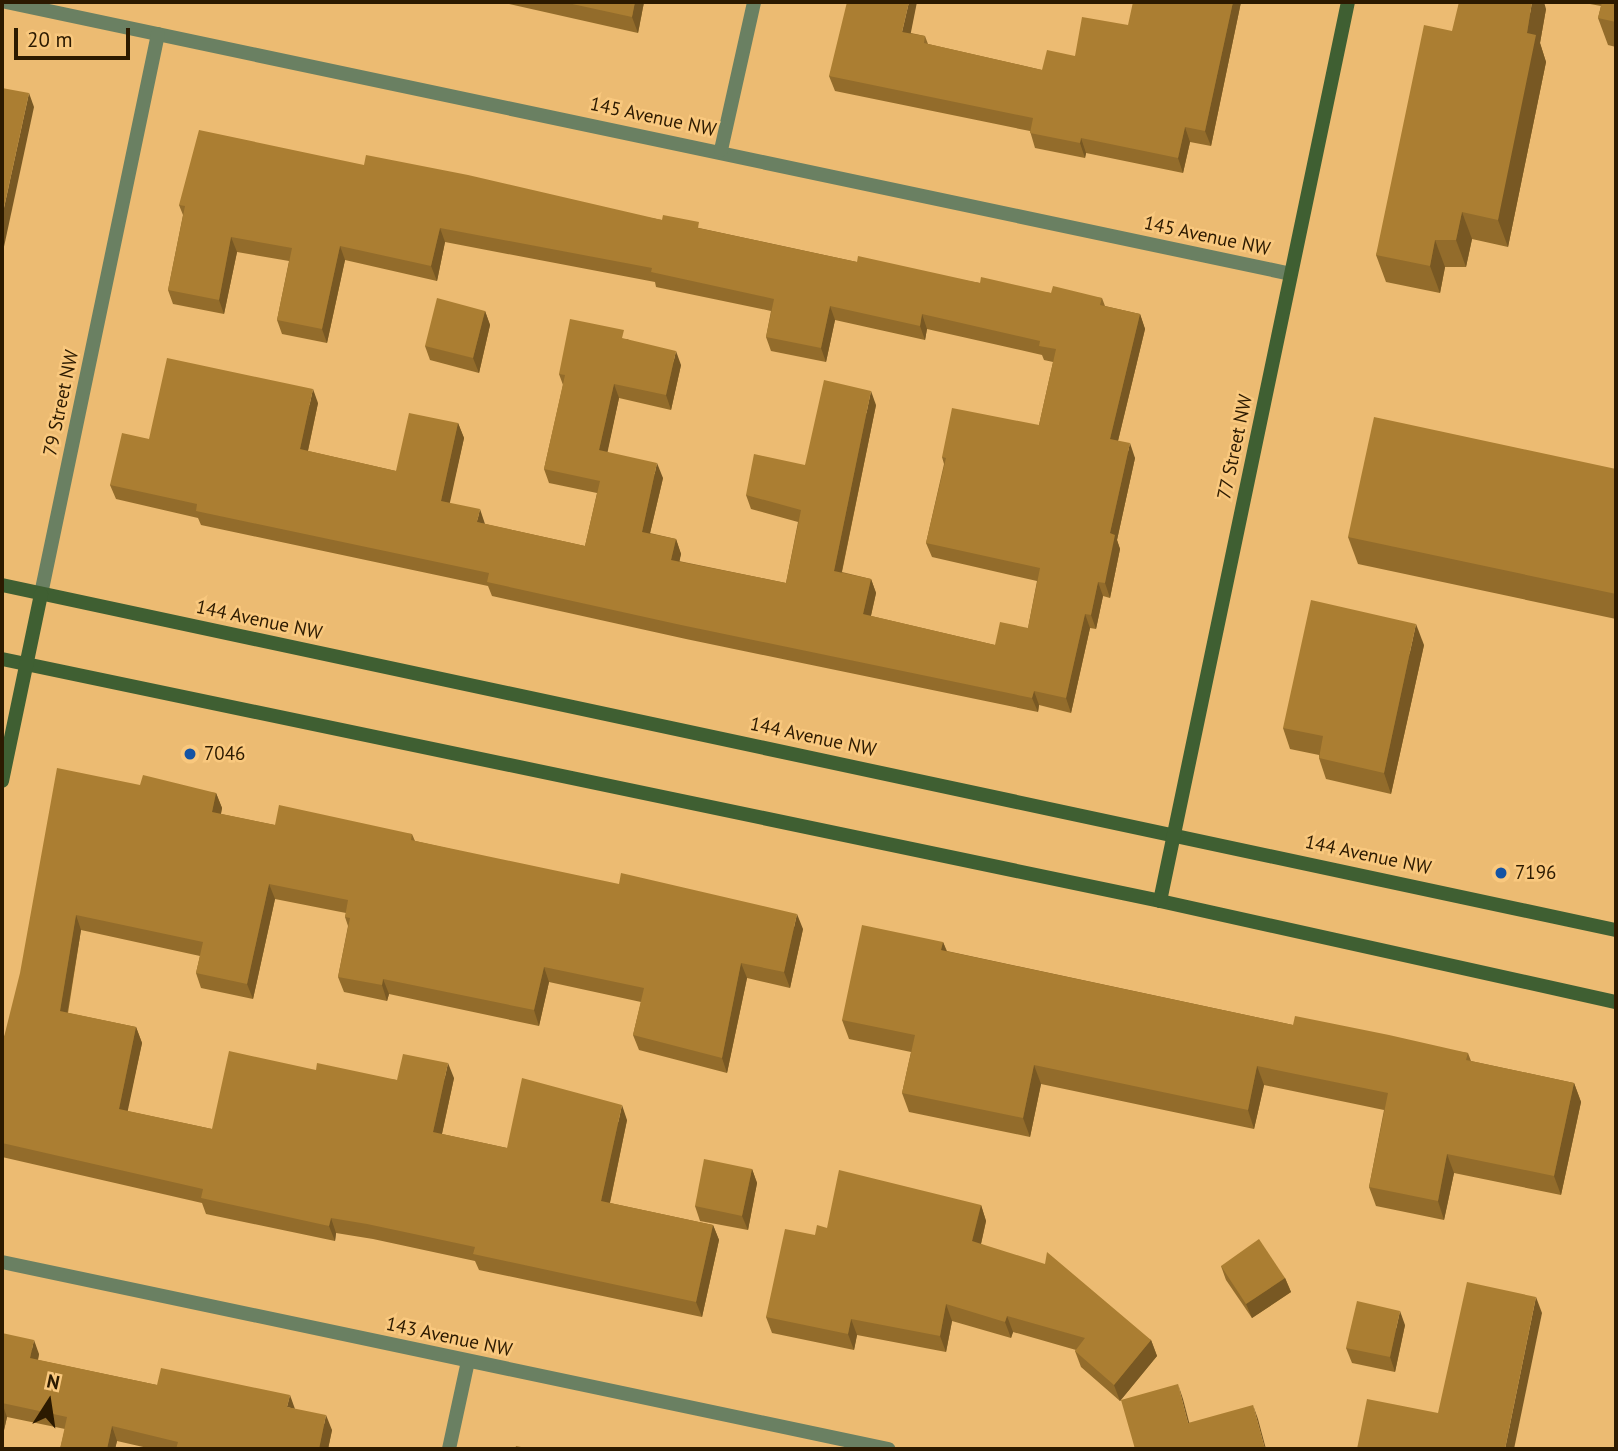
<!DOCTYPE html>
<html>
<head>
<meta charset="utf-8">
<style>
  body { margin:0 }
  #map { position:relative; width:1618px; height:1451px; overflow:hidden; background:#ecbb72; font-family:"PT Sans",sans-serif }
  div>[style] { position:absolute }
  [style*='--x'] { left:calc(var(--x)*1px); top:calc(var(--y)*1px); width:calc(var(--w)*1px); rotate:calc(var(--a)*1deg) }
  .street>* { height:14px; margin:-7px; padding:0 7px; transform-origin:7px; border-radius:7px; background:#6a8062 }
  .secondary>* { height:14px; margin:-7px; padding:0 7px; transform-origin:7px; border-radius:7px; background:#3f5f32 }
  .wall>* { inset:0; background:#936c2b }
  .shaded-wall>* { inset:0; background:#785823 }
  .building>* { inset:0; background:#ab7e32 }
  .dots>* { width:19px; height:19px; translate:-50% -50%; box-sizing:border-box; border:4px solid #f9c87e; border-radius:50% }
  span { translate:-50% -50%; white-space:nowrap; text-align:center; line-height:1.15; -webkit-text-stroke:5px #f9c87e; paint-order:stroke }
  .street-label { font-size:19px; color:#2c1a00 }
  .poi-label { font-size:19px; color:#2c1a00 }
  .left { translate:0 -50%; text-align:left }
  .frame { position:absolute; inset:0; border:4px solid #2c1a00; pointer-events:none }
  .north { position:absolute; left:14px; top:1367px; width:70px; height:70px; -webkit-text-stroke:5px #f9c87e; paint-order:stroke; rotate:12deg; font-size:19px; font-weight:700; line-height:28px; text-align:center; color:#2c1a00 }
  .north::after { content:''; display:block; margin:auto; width:24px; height:32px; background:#2c1a00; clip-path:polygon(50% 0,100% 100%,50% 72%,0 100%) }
  .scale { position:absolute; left:14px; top:28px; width:116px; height:32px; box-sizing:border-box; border:4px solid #2c1a00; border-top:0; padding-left:9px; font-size:21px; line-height:24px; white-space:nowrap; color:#2c1a00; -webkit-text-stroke:5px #f9c87e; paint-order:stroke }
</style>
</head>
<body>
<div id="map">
  <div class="street">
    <i style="--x:6;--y:2;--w:1313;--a:11.95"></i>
    <i style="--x:721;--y:150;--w:152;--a:-77.4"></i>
    <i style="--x:41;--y:594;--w:572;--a:-78.2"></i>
    <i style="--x:2;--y:1262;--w:906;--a:11.92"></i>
    <i style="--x:449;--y:1449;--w:90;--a:-77.8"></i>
  </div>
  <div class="secondary">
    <i style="--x:2;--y:585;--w:1650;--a:12.07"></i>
    <i style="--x:2;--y:659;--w:1183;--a:11.8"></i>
    <i style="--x:1160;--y:901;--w:467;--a:12.5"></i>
    <i style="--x:2;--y:781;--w:191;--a:-78.2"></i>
    <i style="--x:1160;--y:901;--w:918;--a:-78.19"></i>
  </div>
  <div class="wall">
    <i style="clip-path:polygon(500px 2px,644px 2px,638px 33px)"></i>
    <i style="clip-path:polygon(1241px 2px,1211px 146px,1190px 142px,1183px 173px,1086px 153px,1085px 158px,1035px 148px,1030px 131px,835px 91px,829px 76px,911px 33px,925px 36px,928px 44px,1042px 70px,1075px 56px,1128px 25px)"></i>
    <i style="clip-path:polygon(1579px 2px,1616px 2px,1616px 47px,1608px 45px,1598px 18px,1601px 6px)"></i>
    <i style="clip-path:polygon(1546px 9px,1540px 43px,1546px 62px,1508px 247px,1472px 239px,1466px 267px,1445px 267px,1440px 293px,1386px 282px,1376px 255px,1452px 31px)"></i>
    <i style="clip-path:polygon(364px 165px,662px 220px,857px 262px,980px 283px,1051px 293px,1102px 298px,1105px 306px,1140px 314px,1145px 329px,1118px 441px,1135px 458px,1117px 540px,1120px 549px,1110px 598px,1103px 596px,1096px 629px,1090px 628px,1071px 713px,1039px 705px,1038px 712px,686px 639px,492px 596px,488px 586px,201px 525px,198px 518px,116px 499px,110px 485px,149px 439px,318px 403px,308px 451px,396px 471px,458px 423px,464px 438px,449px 503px,485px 524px,585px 546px,597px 493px,549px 483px,544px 469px,563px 385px,559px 374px,627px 339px,681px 365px,671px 410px,619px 398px,607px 452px,663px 478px,650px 533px,676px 539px,681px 554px,679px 561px,786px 583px,798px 522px,751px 509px,746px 495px,805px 465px,876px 405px,842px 572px,871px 579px,876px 593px,871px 616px,995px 645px,1028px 628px,1037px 581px,932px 557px,926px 543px,944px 464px,942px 457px,1039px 425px,1053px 362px,1044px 360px,1042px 355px,927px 329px,925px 340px,835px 320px,826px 362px,771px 351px,766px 337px,771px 311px,656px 287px,655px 282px,445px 242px,437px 281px,345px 260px,327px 343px,282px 334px,277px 320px,289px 261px,237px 252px,224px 314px,173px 304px,168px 290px,183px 215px,179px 205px)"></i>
    <i style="clip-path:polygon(485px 311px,490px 325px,479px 373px,430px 360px,425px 346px)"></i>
    <i style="clip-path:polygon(1616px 469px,1616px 619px,1358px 564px,1348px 537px)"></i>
    <i style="clip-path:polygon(1424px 645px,1391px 794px,1326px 779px,1319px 758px,1319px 755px,1290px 749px,1283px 728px)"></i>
    <i style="clip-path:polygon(140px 785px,216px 793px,222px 808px,221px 814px,275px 825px,412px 834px,415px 841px,803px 929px,790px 988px,747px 978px,727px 1073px,639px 1050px,633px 1035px,641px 1002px,549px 982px,539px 1026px,389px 994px,387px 1001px,344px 992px,338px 977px,348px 926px,345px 917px,346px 913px,275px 899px,253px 999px,201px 988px,196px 973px,200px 956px,81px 930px,68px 1013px,136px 1027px,142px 1043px,127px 1111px,212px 1129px,316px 1070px,397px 1080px,454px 1078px,442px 1134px,507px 1148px,627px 1120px,610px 1203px,713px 1225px,719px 1240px,702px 1317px,479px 1270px,475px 1261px,373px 1239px,336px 1233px,335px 1241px,206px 1214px,202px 1203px,2px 1157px,2px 1037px,4px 1037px)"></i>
    <i style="clip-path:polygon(943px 942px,947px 951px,1293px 1025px,1468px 1053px,1471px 1061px,1574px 1083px,1581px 1102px,1561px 1195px,1454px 1173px,1444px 1220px,1376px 1206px,1369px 1187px,1384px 1110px,1264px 1085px,1254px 1129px,1041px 1084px,1030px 1137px,909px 1112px,902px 1093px,911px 1052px,849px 1039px,842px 1020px)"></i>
    <i style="clip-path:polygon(752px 1169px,757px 1183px,748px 1230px,700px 1221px,695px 1206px)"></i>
    <i style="clip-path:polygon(981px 1205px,986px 1221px,981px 1244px,1151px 1340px,1157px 1356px,1120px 1401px,1081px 1367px,1075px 1351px,1076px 1350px,1013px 1332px,1011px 1338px,952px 1321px,946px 1352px,857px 1335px,854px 1350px,772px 1333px,766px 1317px,815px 1235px,827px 1228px)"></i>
    <i style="clip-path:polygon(1221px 1266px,1285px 1278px,1291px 1292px,1252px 1318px,1226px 1280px)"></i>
    <i style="clip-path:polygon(1405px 1325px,1395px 1372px,1352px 1363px,1346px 1348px)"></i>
    <i style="clip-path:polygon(2px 1333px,39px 1354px,38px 1360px,157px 1385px,295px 1409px,332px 1430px,328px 1449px,152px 1449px,117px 1441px,115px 1449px,60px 1449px,65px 1429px,7px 1417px,2px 1439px)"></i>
  </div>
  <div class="shaded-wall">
    <i style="clip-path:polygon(635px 2px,644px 2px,638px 33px,632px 17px)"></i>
    <i style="clip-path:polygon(909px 2px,917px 2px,908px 47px,902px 32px)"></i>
    <i style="clip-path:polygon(1233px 2px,1241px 2px,1211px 146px,1205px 131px)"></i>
    <i style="clip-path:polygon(1532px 2px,1544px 2px,1546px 9px,1540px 43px,1546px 62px,1508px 247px,1498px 220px,1527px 33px)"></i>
    <i style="clip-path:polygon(29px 93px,34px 107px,2px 256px,2px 217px)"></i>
    <i style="clip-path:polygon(1185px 127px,1190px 142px,1183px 173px,1178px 158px)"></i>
    <i style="clip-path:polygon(1081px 138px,1086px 153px,1085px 158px,1080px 143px)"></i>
    <i style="clip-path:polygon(1462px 212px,1472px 239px,1466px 267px,1456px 240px)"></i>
    <i style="clip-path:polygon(440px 228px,445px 242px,437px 281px,431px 266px)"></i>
    <i style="clip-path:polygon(231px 237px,237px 252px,224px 314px,219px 300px)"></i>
    <i style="clip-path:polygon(1435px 240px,1445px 267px,1440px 293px,1430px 266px)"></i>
    <i style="clip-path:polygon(340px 246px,345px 260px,327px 343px,322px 329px)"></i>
    <i style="clip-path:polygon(830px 306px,835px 320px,826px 362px,821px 348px)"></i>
    <i style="clip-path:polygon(485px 311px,490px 325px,479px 373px,473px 358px)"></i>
    <i style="clip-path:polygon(922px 314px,927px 329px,925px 340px,920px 326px)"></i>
    <i style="clip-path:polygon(1140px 314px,1145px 329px,1115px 453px,1110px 439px)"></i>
    <i style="clip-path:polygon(676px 351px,681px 365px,671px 410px,666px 395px)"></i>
    <i style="clip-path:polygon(614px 384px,619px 398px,605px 464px,599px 450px)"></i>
    <i style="clip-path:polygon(313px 389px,318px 403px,305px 464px,300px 449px)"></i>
    <i style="clip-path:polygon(871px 391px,876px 405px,839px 585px,834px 571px)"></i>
    <i style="clip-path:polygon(458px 423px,464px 438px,447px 516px,441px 501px)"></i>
    <i style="clip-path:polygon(1130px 443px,1135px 458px,1117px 540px,1120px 549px,1110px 598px,1105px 583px,1110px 533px)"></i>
    <i style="clip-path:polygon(657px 463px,663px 478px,647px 546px,642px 532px)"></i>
    <i style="clip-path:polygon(480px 509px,485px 524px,477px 522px)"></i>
    <i style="clip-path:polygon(676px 539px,681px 554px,677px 574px,671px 560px)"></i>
    <i style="clip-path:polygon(871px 579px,876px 593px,868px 628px,863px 614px)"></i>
    <i style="clip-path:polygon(1098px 582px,1103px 596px,1096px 629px,1091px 615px)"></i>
    <i style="clip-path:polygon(1085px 614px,1090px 628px,1071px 713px,1066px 698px)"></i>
    <i style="clip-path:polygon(1416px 624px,1424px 645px,1391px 794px,1384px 773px)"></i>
    <i style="clip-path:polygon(1034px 691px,1039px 705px,1038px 712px,1032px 698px)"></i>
    <i style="clip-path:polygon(216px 793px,222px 808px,218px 827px,212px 812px)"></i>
    <i style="clip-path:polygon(269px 884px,275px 899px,253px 999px,247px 984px)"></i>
    <i style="clip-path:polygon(797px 914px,803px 929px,790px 988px,784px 972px)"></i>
    <i style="clip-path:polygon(76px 915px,81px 930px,65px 1026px,60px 1011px)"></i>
    <i style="clip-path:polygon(943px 942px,950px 961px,941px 950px)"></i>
    <i style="clip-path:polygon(741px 963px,747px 978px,727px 1073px,722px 1058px)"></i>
    <i style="clip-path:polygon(544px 967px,549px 982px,539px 1026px,534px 1010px)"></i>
    <i style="clip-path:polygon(383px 979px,389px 994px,387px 1001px,382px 985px)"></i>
    <i style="clip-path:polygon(136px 1027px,142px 1043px,125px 1124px,119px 1109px)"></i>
    <i style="clip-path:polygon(448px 1063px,454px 1078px,439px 1147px,433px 1132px)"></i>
    <i style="clip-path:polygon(1034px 1065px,1041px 1084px,1030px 1137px,1023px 1118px)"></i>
    <i style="clip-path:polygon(1257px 1066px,1264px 1085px,1254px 1129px,1248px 1110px)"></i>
    <i style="clip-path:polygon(1574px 1083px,1581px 1102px,1561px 1195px,1554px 1176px)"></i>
    <i style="clip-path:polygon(622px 1105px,627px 1120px,607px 1216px,601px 1201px)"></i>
    <i style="clip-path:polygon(1447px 1154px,1454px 1173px,1444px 1220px,1438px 1201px)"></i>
    <i style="clip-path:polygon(752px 1169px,757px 1183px,748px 1230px,742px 1216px)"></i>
    <i style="clip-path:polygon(981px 1205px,986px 1221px,978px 1257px,972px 1241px)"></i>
    <i style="clip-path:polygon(331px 1218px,336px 1233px,335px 1241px,329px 1226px)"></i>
    <i style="clip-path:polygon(713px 1225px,719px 1240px,702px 1317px,696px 1302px)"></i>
    <i style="clip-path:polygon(1285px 1278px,1291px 1292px,1252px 1318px,1246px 1304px)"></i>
    <i style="clip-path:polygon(1536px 1297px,1542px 1313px,1514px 1449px,1505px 1449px)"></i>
    <i style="clip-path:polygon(946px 1304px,952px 1321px,946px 1352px,940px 1336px)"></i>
    <i style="clip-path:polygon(1400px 1311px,1405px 1325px,1395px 1372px,1390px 1357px)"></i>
    <i style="clip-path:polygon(1007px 1316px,1013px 1332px,1011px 1338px,1005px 1322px)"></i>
    <i style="clip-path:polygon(851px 1319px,857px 1335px,854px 1350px,848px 1334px)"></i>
    <i style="clip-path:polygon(34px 1340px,39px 1354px,35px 1373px,30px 1358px)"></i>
    <i style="clip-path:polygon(1151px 1340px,1157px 1356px,1120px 1401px,1114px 1385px)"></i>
    <i style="clip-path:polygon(1178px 1384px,1183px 1399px,1193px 1437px,1188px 1423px)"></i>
    <i style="clip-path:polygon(290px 1395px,295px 1409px,287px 1407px)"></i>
    <i style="clip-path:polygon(2px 1403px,7px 1417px,2px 1439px)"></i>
    <i style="clip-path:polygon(1253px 1405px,1258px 1419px,1266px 1449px,1265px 1449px)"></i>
    <i style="clip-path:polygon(326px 1415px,332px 1430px,328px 1449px,319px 1449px)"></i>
    <i style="clip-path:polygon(112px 1426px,117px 1441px,115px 1449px,107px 1449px)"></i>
  </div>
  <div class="building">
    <i style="clip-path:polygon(563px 2px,635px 2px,632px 17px)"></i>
    <i style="clip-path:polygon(847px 2px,909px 2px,902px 32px,925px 36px,924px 43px,1042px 70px,1047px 50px,1075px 56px,1082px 17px,1128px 25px,1133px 2px,1233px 2px,1205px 131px,1185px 127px,1178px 158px,1081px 138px,1080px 143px,1030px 133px,1033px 118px,829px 76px)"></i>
    <i style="clip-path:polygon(1459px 2px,1532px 2px,1527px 33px,1536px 35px,1498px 220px,1462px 212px,1456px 240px,1435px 240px,1430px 266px,1376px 255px,1424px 25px,1452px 31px)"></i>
    <i style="clip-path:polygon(1602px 2px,1616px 2px,1616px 22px,1598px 18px)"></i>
    <i style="clip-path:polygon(2px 88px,29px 93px,2px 217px)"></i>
    <i style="clip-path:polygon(199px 130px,364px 165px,366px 155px,468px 175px,662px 220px,663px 215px,699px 222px,698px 228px,857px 262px,858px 256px,980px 283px,981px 277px,1051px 293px,1053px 286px,1102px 298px,1100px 305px,1140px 314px,1110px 439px,1130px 443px,1110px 533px,1115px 535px,1105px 583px,1098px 582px,1091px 615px,1085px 614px,1066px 698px,1034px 691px,1032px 698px,681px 625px,487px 582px,489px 573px,196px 511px,197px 504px,110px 485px,122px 433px,149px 439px,167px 358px,313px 389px,300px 449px,396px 471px,409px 413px,458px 423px,441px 501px,480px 509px,477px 522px,585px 546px,600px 481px,544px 469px,565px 375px,559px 374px,570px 319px,624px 330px,622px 338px,676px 351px,666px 395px,614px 384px,599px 450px,657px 463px,642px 532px,676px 539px,671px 560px,786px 583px,801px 510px,746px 495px,754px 454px,805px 465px,824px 380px,871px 391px,834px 571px,871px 579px,863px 614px,995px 645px,1000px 622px,1028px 628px,1040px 568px,926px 543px,946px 458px,942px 457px,952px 408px,1039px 425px,1056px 349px,1039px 346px,1040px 341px,922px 314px,920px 326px,830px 306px,821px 348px,766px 337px,774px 299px,651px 272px,652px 268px,440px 228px,431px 266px,340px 246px,322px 329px,277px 320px,292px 248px,231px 237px,219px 300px,168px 290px,185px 206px,179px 205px)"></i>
    <i style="clip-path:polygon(437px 298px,485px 311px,473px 358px,425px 346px)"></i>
    <i style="clip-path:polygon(1374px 417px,1616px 469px,1616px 594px,1348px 537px)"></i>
    <i style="clip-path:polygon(1311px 600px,1416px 624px,1384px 773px,1319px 758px,1323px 736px,1283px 728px)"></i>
    <i style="clip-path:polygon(57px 768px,140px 785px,143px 775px,216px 793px,212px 812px,275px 825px,279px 805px,412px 834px,411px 840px,619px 884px,621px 873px,797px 914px,784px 972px,741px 963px,722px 1058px,633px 1035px,644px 988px,544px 967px,534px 1010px,383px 979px,382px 985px,338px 977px,350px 918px,345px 917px,348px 900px,269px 884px,247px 984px,196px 973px,203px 942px,76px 915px,60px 1011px,136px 1027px,119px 1109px,212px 1129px,229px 1051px,316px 1070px,317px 1063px,397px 1080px,403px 1054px,448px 1063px,433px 1132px,507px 1148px,522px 1078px,622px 1105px,601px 1201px,713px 1225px,696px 1302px,473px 1254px,475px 1247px,367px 1224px,331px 1218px,329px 1226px,201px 1198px,203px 1189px,2px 1143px,2px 1037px,4px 1037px,20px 973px)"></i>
    <i style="clip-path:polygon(862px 925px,943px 942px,941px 950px,1293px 1025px,1295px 1016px,1389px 1035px,1468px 1053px,1466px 1060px,1574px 1083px,1554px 1176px,1447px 1154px,1438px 1201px,1369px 1187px,1388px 1093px,1257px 1066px,1248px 1110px,1034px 1065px,1023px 1118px,902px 1093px,915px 1035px,842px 1020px)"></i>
    <i style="clip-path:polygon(704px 1159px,752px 1169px,742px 1216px,695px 1206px)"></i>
    <i style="clip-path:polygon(839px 1170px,981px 1205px,972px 1241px,1045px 1264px,1047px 1252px,1151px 1340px,1114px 1385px,1075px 1351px,1085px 1338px,1007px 1316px,1005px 1322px,946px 1304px,940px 1336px,851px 1319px,848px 1334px,766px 1317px,785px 1229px,815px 1235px,817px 1225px,827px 1228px)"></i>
    <i style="clip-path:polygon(1259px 1239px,1285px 1278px,1246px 1304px,1221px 1266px)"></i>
    <i style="clip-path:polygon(1467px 1282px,1536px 1297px,1505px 1449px,1357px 1449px,1367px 1399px,1438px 1413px)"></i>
    <i style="clip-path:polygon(1357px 1301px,1400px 1311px,1390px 1357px,1346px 1348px)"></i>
    <i style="clip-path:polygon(2px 1333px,34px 1340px,30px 1358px,157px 1385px,161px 1368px,290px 1395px,287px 1407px,326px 1415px,319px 1449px,176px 1449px,178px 1442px,112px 1426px,107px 1449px,60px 1449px,67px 1417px,2px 1403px)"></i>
    <i style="clip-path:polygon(1178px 1384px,1188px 1423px,1253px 1405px,1265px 1449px,1135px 1449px,1121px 1400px)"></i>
    <i style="clip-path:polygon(516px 1446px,531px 1449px,515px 1449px)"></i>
  </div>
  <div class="dots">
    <i style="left:190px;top:754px;background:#1453a4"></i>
    <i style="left:1501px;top:873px;background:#1453a4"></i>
  </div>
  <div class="street-label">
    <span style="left:653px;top:117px;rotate:12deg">145 Avenue NW</span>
    <span style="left:1207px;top:236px;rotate:12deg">145 Avenue NW</span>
    <span style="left:61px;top:403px;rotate:-78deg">79 Street NW</span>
    <span style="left:1235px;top:447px;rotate:-78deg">77 Street NW</span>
    <span style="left:259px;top:620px;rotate:12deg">144 Avenue NW</span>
    <span style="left:813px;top:737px;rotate:12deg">144 Avenue NW</span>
    <span style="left:1368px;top:855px;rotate:12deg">144 Avenue NW</span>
    <span style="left:449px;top:1337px;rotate:12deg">143 Avenue NW</span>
  </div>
  <div class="poi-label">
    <span class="left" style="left:204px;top:754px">7046</span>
    <span class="left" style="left:1515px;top:873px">7196</span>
  </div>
  <div class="frame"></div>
  <div class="north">N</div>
  <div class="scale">20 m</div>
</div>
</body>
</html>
